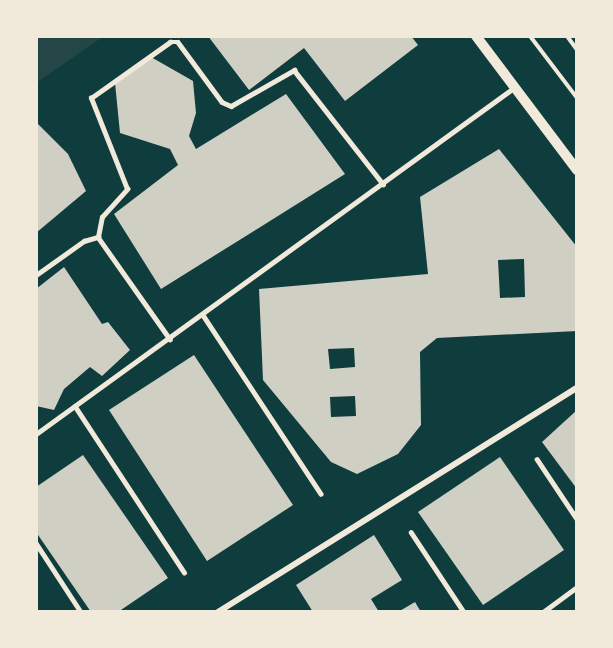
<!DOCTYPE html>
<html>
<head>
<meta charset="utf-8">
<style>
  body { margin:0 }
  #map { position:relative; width:613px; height:648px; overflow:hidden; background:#0f3d3e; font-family:Overpass,sans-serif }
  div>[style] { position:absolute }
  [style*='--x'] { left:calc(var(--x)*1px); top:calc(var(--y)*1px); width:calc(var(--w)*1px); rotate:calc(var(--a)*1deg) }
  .green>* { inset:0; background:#244646 }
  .building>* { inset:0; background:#cfcfc3 }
  .path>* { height:4px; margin:-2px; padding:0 2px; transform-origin:2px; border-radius:2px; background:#f1e9da }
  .service>* { height:4.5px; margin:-2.25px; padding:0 2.25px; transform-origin:2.25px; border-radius:2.25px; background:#f1e9da }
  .minor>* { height:6px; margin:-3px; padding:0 3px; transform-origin:3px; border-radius:3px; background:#f1e9da }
  .tertiary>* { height:10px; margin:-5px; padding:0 5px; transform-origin:5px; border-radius:5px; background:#f1e9da }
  span { translate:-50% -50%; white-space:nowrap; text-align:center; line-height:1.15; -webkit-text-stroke:6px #f1e9da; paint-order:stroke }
  .frame { position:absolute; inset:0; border:38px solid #f1e9da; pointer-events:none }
</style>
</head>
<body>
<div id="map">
  <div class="green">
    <i style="clip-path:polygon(36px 36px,104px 36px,36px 83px)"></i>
  </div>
  <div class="building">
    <i style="clip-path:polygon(208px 36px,411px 36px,418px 45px,345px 101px,304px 48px,249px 90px)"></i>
    <i style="clip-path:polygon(151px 57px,193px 81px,196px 113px,189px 136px,196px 149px,286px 94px,345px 174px,161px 289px,114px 214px,178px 165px,170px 149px,120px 133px,115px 83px)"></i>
    <i style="clip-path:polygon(36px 122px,68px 154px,86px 191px,36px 233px)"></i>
    <i style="clip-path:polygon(evenodd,499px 149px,577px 247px,577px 331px,437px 338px,420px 352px,421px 425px,398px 454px,357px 474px,331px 462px,263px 380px,259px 289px,428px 274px,420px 197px,499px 149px,524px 259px,525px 297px,500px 298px,498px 260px,524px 259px,499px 149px,354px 348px,355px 367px,330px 369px,328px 349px,354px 348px,499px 149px,355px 396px,356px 416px,331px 417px,330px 397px,355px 396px)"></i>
    <i style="clip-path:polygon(64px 267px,102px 324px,108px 322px,130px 350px,102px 376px,90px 367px,64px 389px,54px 410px,36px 406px,36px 289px)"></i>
    <i style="clip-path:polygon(194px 355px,293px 505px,207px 561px,109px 410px)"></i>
    <i style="clip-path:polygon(577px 410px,577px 489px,542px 442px)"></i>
    <i style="clip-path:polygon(83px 455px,168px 578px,118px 612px,91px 612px,36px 532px,36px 487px)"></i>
    <i style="clip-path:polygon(500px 457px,564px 550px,483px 605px,418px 512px)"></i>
    <i style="clip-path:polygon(374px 535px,402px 580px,371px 599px,379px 612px,313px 612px,296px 585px)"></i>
    <i style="clip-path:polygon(415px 602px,421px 612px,398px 612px)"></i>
  </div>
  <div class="path">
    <i style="--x:530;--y:36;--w:78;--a:52.8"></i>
    <i style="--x:567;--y:36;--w:17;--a:54"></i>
  </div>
  <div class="service">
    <i style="--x:98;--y:237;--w:20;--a:-79"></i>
    <i style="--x:102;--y:217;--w:38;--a:-48"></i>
    <i style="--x:127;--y:189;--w:98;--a:-111.6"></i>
    <i style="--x:91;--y:98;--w:97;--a:-35.3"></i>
    <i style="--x:170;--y:42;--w:8;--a:0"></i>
    <i style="--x:178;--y:42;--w:74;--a:53.7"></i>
    <i style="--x:222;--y:102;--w:10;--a:24"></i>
    <i style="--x:231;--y:106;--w:73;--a:-29.7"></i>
    <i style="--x:294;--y:70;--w:145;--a:52"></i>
    <i style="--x:36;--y:275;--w:59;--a:-35.3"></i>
    <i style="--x:84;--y:241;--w:15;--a:-16"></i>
    <i style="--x:98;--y:237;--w:125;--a:54.8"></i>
    <i style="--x:203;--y:315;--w:214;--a:56.6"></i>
    <i style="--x:75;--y:406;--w:199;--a:56.7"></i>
    <i style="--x:36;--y:434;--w:591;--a:-35.92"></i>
    <i style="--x:537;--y:459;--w:72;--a:56.3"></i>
    <i style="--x:411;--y:532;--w:96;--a:56.5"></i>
    <i style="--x:36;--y:543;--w:82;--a:56.9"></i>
    <i style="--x:543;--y:612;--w:42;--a:-36.3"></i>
  </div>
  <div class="minor">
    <i style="--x:218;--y:612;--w:423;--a:-32"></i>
  </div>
  <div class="tertiary">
    <i style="--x:476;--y:36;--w:168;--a:53"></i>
  </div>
  <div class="frame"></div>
</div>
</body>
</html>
